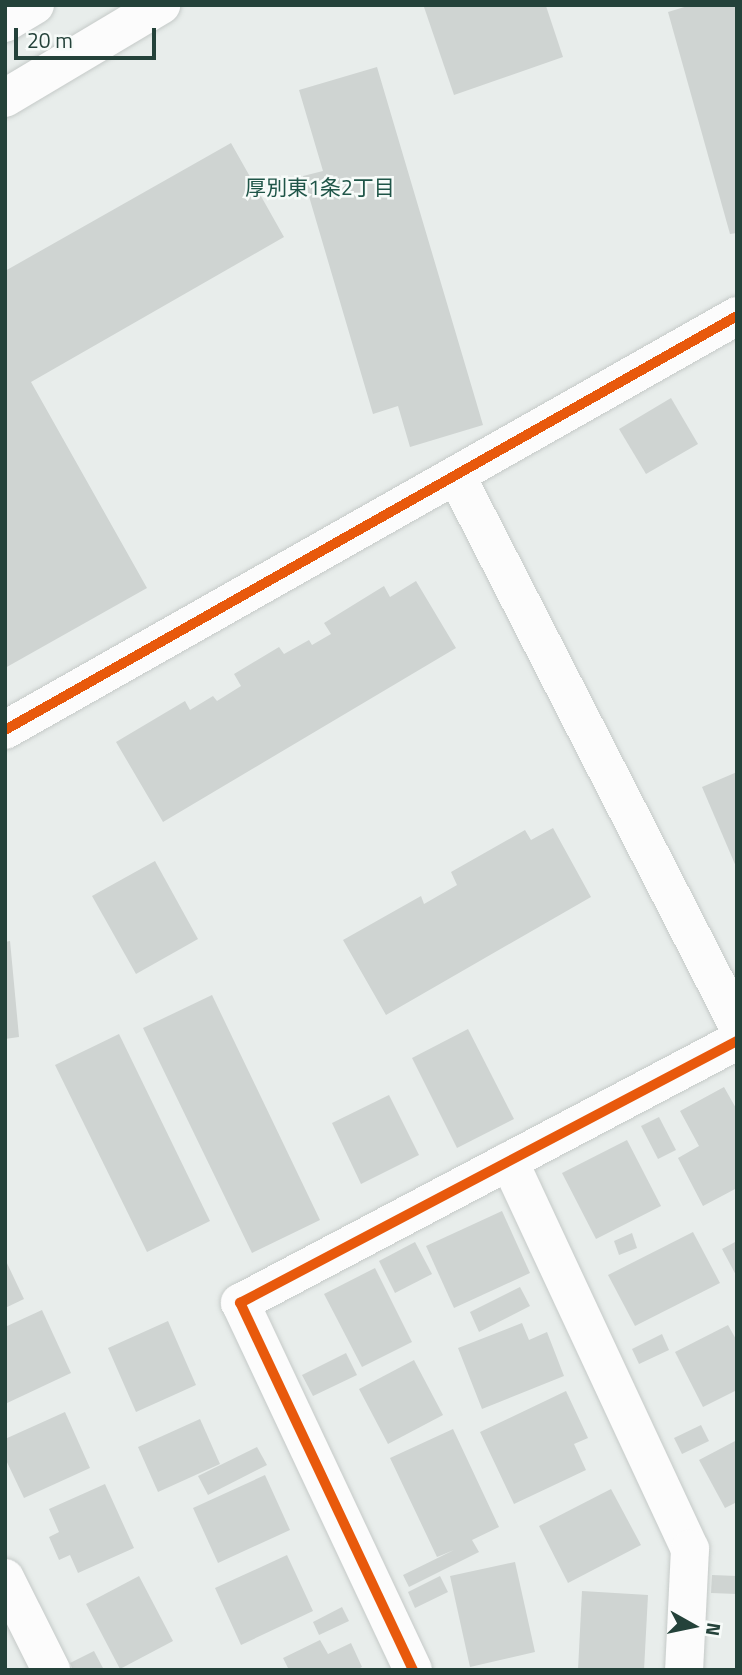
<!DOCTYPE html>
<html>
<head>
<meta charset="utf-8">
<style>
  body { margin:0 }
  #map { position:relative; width:742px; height:1675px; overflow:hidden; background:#e8edeb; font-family:"Titillium Web","Noto Sans JP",sans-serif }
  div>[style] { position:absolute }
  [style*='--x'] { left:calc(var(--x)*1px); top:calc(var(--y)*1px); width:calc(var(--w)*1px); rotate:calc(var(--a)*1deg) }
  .building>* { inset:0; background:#cfd4d2 }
  .roads { filter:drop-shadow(0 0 2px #c5cac8) drop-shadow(0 0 2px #c5cac8) }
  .street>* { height:38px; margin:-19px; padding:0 19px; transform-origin:19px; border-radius:19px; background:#fcfcfc }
  .secondary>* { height:38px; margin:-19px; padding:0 19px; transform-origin:19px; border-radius:19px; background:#fcfcfc }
  .cycleway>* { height:10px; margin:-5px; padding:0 5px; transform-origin:5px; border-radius:5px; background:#e8590c }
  span { translate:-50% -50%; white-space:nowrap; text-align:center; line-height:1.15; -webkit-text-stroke:5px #f7fbf9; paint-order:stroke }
  .neighbourhood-label { font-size:21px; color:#1f5548 }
  .frame { position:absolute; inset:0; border:7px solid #24423a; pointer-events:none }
  .north { position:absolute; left:658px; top:1591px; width:70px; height:70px; -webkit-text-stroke:5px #f7fbf9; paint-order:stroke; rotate:99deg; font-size:19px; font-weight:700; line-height:28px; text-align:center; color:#24423a }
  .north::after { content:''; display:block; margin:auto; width:24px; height:32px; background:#24423a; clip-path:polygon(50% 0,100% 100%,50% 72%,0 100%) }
  .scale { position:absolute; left:14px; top:28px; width:142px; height:32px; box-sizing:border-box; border:4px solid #24423a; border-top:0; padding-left:9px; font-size:21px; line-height:24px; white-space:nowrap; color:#24423a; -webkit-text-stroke:5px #f7fbf9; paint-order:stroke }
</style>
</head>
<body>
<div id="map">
  <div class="building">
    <i style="clip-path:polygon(428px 5px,546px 6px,563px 57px,454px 95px,424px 7px)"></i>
    <i style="clip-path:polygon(691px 5px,737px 5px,737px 233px,730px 234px,668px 12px)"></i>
    <i style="clip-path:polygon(377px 67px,483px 425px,410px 447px,398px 406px,373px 414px,303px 176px,323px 171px,299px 90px)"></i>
    <i style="clip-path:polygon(231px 143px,284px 237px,31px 382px,147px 588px,5px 668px,5px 271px)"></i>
    <i style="clip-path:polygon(671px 398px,698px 444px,646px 474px,619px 429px)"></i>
    <i style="clip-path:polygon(416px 581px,456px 648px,163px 822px,116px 742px,185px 701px,190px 710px,213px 696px,217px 701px,241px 686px,234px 674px,279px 647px,284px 654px,309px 640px,312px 645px,331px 634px,324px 623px,384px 586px,390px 597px)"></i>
    <i style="clip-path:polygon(737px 772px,737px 869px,702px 787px)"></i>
    <i style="clip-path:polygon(553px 828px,591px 897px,386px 1015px,343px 940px,421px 896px,424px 904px,457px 885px,451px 872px,525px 830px,531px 840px)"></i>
    <i style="clip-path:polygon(155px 861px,198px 939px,136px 974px,92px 896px)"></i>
    <i style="clip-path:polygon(10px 941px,19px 1037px,5px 1039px,5px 942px)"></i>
    <i style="clip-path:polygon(212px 995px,320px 1220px,252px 1253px,143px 1028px)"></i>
    <i style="clip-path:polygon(468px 1029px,514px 1119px,457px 1148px,412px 1058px)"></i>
    <i style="clip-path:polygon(119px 1034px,210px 1221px,147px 1252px,55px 1065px)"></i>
    <i style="clip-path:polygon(724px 1087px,737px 1110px,737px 1188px,703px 1206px,678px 1158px,699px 1146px,680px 1111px)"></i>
    <i style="clip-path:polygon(389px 1095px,419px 1155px,361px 1184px,332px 1123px)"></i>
    <i style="clip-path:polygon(659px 1117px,676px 1150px,658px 1159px,641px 1126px)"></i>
    <i style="clip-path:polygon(627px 1140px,661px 1206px,596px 1239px,562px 1173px)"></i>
    <i style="clip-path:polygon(502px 1211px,530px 1273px,454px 1308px,426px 1246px)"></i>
    <i style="clip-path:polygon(693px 1232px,720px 1283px,635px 1326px,608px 1275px)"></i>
    <i style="clip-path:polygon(632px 1233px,637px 1248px,619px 1255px,614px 1241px)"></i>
    <i style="clip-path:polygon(737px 1241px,737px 1277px,722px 1249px)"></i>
    <i style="clip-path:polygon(415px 1242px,432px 1274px,395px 1293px,379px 1261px)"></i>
    <i style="clip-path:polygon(5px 1259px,24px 1299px,5px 1308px)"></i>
    <i style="clip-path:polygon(375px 1268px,412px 1342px,362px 1367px,324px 1294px)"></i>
    <i style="clip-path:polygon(520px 1287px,530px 1306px,479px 1332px,470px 1312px)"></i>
    <i style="clip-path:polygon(42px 1310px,71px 1373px,5px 1404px,5px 1327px)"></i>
    <i style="clip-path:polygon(168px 1321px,196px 1385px,136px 1412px,108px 1348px)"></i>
    <i style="clip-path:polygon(522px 1323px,529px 1340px,547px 1332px,564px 1376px,482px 1409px,458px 1348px)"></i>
    <i style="clip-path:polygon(728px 1325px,737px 1341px,737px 1390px,703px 1407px,675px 1352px)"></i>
    <i style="clip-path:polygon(662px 1334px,669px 1350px,639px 1364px,632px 1349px)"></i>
    <i style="clip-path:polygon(346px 1353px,357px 1375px,313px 1396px,302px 1375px)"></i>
    <i style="clip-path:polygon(414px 1360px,443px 1415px,388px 1444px,359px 1389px)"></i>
    <i style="clip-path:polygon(566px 1391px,588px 1438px,574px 1444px,586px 1470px,514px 1504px,480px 1432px)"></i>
    <i style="clip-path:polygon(65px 1412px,90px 1468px,24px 1498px,5px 1458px,5px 1439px)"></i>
    <i style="clip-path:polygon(200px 1419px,220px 1464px,158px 1492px,138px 1447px)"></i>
    <i style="clip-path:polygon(701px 1425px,709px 1441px,682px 1454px,674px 1438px)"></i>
    <i style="clip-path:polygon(453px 1429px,499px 1527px,472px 1540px,479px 1552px,409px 1587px,403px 1575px,454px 1550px,437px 1557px,390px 1458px)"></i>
    <i style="clip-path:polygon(737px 1440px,737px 1502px,725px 1508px,699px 1460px)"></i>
    <i style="clip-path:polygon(257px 1447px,267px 1465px,208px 1495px,198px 1476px)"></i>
    <i style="clip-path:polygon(265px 1475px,290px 1530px,218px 1563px,193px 1508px)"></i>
    <i style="clip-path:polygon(105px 1484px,134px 1548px,78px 1573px,70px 1555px,59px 1560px,49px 1537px,59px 1532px,49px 1509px)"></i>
    <i style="clip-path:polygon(611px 1489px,641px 1545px,568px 1583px,539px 1526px)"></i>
    <i style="clip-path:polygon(287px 1555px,313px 1611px,241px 1645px,215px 1588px)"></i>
    <i style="clip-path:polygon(515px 1562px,535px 1652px,470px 1667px,450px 1576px)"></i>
    <i style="clip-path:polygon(712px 1575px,737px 1576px,737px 1594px,711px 1593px)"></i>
    <i style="clip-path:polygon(139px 1576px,173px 1641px,120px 1669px,86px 1604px)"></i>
    <i style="clip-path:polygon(440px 1576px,448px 1592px,415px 1608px,408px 1592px)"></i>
    <i style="clip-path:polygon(582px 1591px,648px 1595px,644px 1670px,578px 1670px)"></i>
    <i style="clip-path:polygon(342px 1607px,349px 1621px,319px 1635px,313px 1622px)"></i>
    <i style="clip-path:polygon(320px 1640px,328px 1654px,351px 1643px,362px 1667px,356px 1670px,289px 1670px,283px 1658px)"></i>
    <i style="clip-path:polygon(94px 1651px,104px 1670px,73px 1670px,70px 1663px)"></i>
  </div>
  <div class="roads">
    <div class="street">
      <i style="--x:456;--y:475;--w:617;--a:62.89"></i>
      <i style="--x:509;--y:1161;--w:428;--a:65"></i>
      <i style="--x:690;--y:1549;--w:121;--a:92.8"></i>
      <i style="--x:5;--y:1578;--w:103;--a:63.4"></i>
      <i style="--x:413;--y:1670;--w:406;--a:-115.2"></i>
      <i style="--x:240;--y:1303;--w:562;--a:-27.8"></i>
    </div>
    <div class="secondary">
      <i style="--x:5;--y:23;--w:35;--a:-31"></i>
      <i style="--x:5;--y:98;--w:182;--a:-30.8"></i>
      <i style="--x:5;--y:730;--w:841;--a:-29.49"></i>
    </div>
  </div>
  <div class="cycleway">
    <i style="--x:5;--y:730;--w:841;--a:-29.49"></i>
    <i style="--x:413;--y:1670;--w:406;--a:-115.2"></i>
    <i style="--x:240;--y:1303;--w:562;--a:-27.8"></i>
  </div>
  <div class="neighbourhood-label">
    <span style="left:320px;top:187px">厚別東1条2丁目</span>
  </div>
  <div class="frame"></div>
  <div class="north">N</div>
  <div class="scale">20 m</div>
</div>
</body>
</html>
